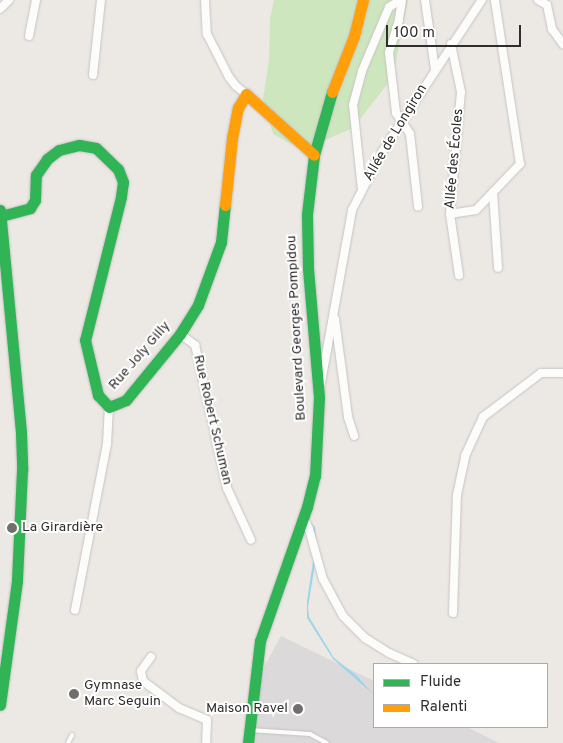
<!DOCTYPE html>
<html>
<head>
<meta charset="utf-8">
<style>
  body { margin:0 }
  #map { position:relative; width:563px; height:743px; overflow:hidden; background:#ece8e4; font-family:Overpass,sans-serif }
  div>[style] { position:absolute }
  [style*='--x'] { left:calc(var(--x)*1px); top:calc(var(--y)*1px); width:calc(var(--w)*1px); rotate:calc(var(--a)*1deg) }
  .industrial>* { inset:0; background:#dcd9db }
  .green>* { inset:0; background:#cee6be }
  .water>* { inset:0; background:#99d6ec }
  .roads { filter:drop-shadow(0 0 1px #c5c4c5) drop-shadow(0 0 1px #c5c4c5) }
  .lane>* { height:4px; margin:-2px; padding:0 2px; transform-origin:2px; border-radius:2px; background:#fcfcfb }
  .street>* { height:8px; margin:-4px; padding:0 4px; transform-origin:4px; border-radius:4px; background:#fcfcfb }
  .fast>* { height:11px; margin:-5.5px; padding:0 5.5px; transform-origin:5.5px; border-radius:5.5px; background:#30b455 }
  .slow>* { height:11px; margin:-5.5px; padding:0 5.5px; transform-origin:5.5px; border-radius:5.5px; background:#ff9f0a }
  .dots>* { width:14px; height:14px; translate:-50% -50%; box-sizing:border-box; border:2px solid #fff; border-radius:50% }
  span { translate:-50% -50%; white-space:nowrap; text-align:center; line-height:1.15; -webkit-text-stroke:4px #fff; paint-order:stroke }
  .street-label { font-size:14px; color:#2e2e2e }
  .poi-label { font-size:14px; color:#2e2e2e }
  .left { translate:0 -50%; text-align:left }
  .right { translate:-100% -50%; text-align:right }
  .legend { position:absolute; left:373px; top:663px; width:175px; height:65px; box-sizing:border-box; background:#fff; border:1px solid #ababab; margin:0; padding:6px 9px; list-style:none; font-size:15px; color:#2e2e2e }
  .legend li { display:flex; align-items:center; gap:10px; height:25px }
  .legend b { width:25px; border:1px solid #ababab }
  .scale { position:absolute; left:386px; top:25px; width:135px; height:22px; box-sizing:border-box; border:2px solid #2e2e2e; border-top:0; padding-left:6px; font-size:15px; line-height:18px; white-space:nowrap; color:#2e2e2e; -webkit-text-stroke:4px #fff; paint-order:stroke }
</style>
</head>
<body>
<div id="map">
  <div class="industrial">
    <i style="clip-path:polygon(281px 636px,374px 681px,374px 727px,467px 727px,499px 743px,242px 743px,253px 687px)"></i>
  </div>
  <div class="green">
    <i style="clip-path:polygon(274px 0,408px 0,393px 77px,353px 128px,302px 150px,273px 134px,263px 99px,269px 60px,270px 18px)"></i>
  </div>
  <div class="water">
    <i style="clip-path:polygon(308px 521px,315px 527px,316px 539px,316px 558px,308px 607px,309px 617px,334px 658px,356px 675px,374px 695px,333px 659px,307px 618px,307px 601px,314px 555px,314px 532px)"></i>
  </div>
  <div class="roads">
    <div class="lane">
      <i style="--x:250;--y:730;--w:60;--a:3.8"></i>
      <i style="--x:310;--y:734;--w:19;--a:28"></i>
      <i style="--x:68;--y:743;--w:9;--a:-63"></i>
    </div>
    <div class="street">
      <i style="--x:205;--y:0;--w:34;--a:87"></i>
      <i style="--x:207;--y:34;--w:48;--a:62.9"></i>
      <i style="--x:229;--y:77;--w:11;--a:52"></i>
      <i style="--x:236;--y:86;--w:13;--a:39"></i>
      <i style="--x:402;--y:0;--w:20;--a:99"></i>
      <i style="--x:399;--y:20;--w:34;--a:107"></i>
      <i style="--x:389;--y:53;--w:60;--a:83.3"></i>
      <i style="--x:396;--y:113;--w:25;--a:56"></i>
      <i style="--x:410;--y:134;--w:73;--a:83.7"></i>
      <i style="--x:425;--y:0;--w:70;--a:81.8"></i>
      <i style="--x:538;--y:0;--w:10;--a:29"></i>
      <i style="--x:547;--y:5;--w:25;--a:78"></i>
      <i style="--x:552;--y:29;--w:19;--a:54"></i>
      <i style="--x:0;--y:9;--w:13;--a:-45"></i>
      <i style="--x:29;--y:36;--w:37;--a:-79"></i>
      <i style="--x:451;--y:44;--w:49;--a:78.2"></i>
      <i style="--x:461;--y:92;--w:122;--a:95.2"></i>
      <i style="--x:450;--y:214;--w:62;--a:81.6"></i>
      <i style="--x:93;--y:75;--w:75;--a:-83.9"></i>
      <i style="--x:362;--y:190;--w:85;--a:-96"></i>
      <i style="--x:353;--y:105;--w:35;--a:-75"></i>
      <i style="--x:362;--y:71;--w:69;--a:-67.1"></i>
      <i style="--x:389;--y:7;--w:14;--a:-30"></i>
      <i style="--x:493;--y:192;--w:76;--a:86.2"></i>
      <i style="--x:450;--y:214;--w:26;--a:-9"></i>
      <i style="--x:476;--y:210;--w:64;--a:-46.3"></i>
      <i style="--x:520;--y:164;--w:166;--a:-98.7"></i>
      <i style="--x:335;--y:319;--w:99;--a:82.4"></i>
      <i style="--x:348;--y:417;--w:20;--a:72"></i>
      <i style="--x:180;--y:334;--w:19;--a:36"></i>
      <i style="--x:195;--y:345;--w:147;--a:77.4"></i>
      <i style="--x:227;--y:488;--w:57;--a:65.2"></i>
      <i style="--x:321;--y:383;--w:176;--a:-79.8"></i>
      <i style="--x:352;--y:210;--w:65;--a:-62.7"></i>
      <i style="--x:382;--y:152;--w:182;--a:-56.7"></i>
      <i style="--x:303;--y:517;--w:13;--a:63"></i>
      <i style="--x:309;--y:529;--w:52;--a:74.4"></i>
      <i style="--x:323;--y:579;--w:42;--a:61.6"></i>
      <i style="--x:343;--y:616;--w:31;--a:45"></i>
      <i style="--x:365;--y:638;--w:28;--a:32"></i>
      <i style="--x:389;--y:653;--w:27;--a:24"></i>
      <i style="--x:75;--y:610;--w:169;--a:-79.1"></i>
      <i style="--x:107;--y:444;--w:37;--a:-87"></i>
      <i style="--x:453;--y:613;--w:118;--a:-88.1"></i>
      <i style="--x:457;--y:495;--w:40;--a:-78"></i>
      <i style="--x:465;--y:456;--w:43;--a:-65.2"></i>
      <i style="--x:483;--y:417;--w:73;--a:-37.2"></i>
      <i style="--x:541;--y:373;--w:22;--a:0"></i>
      <i style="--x:151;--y:657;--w:17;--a:126"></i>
      <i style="--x:141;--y:671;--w:10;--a:79"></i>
      <i style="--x:143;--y:681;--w:45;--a:36.9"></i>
      <i style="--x:179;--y:708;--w:30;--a:23"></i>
      <i style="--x:207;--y:720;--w:23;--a:92"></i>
    </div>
    <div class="fast">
      <i style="--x:0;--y:210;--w:224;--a:84.6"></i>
      <i style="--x:21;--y:433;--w:37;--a:88"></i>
      <i style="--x:22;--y:470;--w:111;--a:92.6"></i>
      <i style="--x:17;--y:581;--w:125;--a:97.8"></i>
      <i style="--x:1;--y:216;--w:30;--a:-15"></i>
      <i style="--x:30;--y:208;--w:9;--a:-58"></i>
      <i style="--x:35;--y:200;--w:25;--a:-88"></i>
      <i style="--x:36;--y:175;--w:19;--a:-55"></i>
      <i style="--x:47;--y:159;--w:15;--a:-37"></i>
      <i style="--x:59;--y:150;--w:21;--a:-14"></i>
      <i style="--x:79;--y:145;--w:17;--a:10"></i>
      <i style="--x:96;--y:148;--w:30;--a:44"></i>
      <i style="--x:118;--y:169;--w:14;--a:69"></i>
      <i style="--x:123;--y:182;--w:15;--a:98"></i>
      <i style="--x:121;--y:197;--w:147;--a:104.1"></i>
      <i style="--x:85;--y:340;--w:57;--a:76.7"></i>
      <i style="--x:98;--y:395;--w:16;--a:47"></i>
      <i style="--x:109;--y:407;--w:18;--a:-22"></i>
      <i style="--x:126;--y:400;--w:85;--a:-50.7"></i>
      <i style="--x:180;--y:334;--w:34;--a:-58"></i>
      <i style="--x:198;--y:305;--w:67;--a:-69.9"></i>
      <i style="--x:221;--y:242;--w:37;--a:-84"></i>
      <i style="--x:248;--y:743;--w:103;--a:-83.3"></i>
      <i style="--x:260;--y:641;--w:142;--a:-70.7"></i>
      <i style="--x:307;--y:507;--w:32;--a:-76"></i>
      <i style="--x:315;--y:476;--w:79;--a:-87.1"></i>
      <i style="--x:319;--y:397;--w:129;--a:-94.9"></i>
      <i style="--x:308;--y:268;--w:54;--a:-91.1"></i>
      <i style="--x:307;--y:214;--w:59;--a:-83.2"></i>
      <i style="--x:314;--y:155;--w:66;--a:-74.1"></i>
    </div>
    <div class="slow">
      <i style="--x:332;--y:92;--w:60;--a:-68.6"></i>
      <i style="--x:354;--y:36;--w:37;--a:-76"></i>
      <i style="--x:225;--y:205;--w:67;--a:-84"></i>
      <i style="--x:232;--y:138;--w:31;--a:-79"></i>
      <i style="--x:238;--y:108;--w:16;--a:-60"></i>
      <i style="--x:246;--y:94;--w:91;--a:41.9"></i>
    </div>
  </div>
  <div class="dots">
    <i style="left:12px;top:528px;background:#706f6e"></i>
    <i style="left:74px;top:694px;background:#706f6e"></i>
    <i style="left:298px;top:709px;background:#706f6e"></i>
  </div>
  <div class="street-label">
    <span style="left:396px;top:133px;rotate:-59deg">Allée de Longiron</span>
    <span style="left:455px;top:159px;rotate:-85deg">Allée des Écoles</span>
    <span style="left:297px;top:328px;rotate:-93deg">Boulevard Georges Pompidou</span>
    <span style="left:140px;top:356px;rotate:-49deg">Rue Joly Gilly</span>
    <span style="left:212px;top:420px;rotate:77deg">Rue Robert Schuman</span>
  </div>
  <div class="poi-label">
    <span class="left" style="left:22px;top:528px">La Girardière</span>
    <span class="left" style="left:84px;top:694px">Gymnase<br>Marc Seguin</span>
    <span class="right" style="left:288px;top:709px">Maison Ravel</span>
  </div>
  <ul class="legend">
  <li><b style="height:6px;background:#30b455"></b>Fluide</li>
  <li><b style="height:6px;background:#ff9f0a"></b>Ralenti</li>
  </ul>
  <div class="scale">100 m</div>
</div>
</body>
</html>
